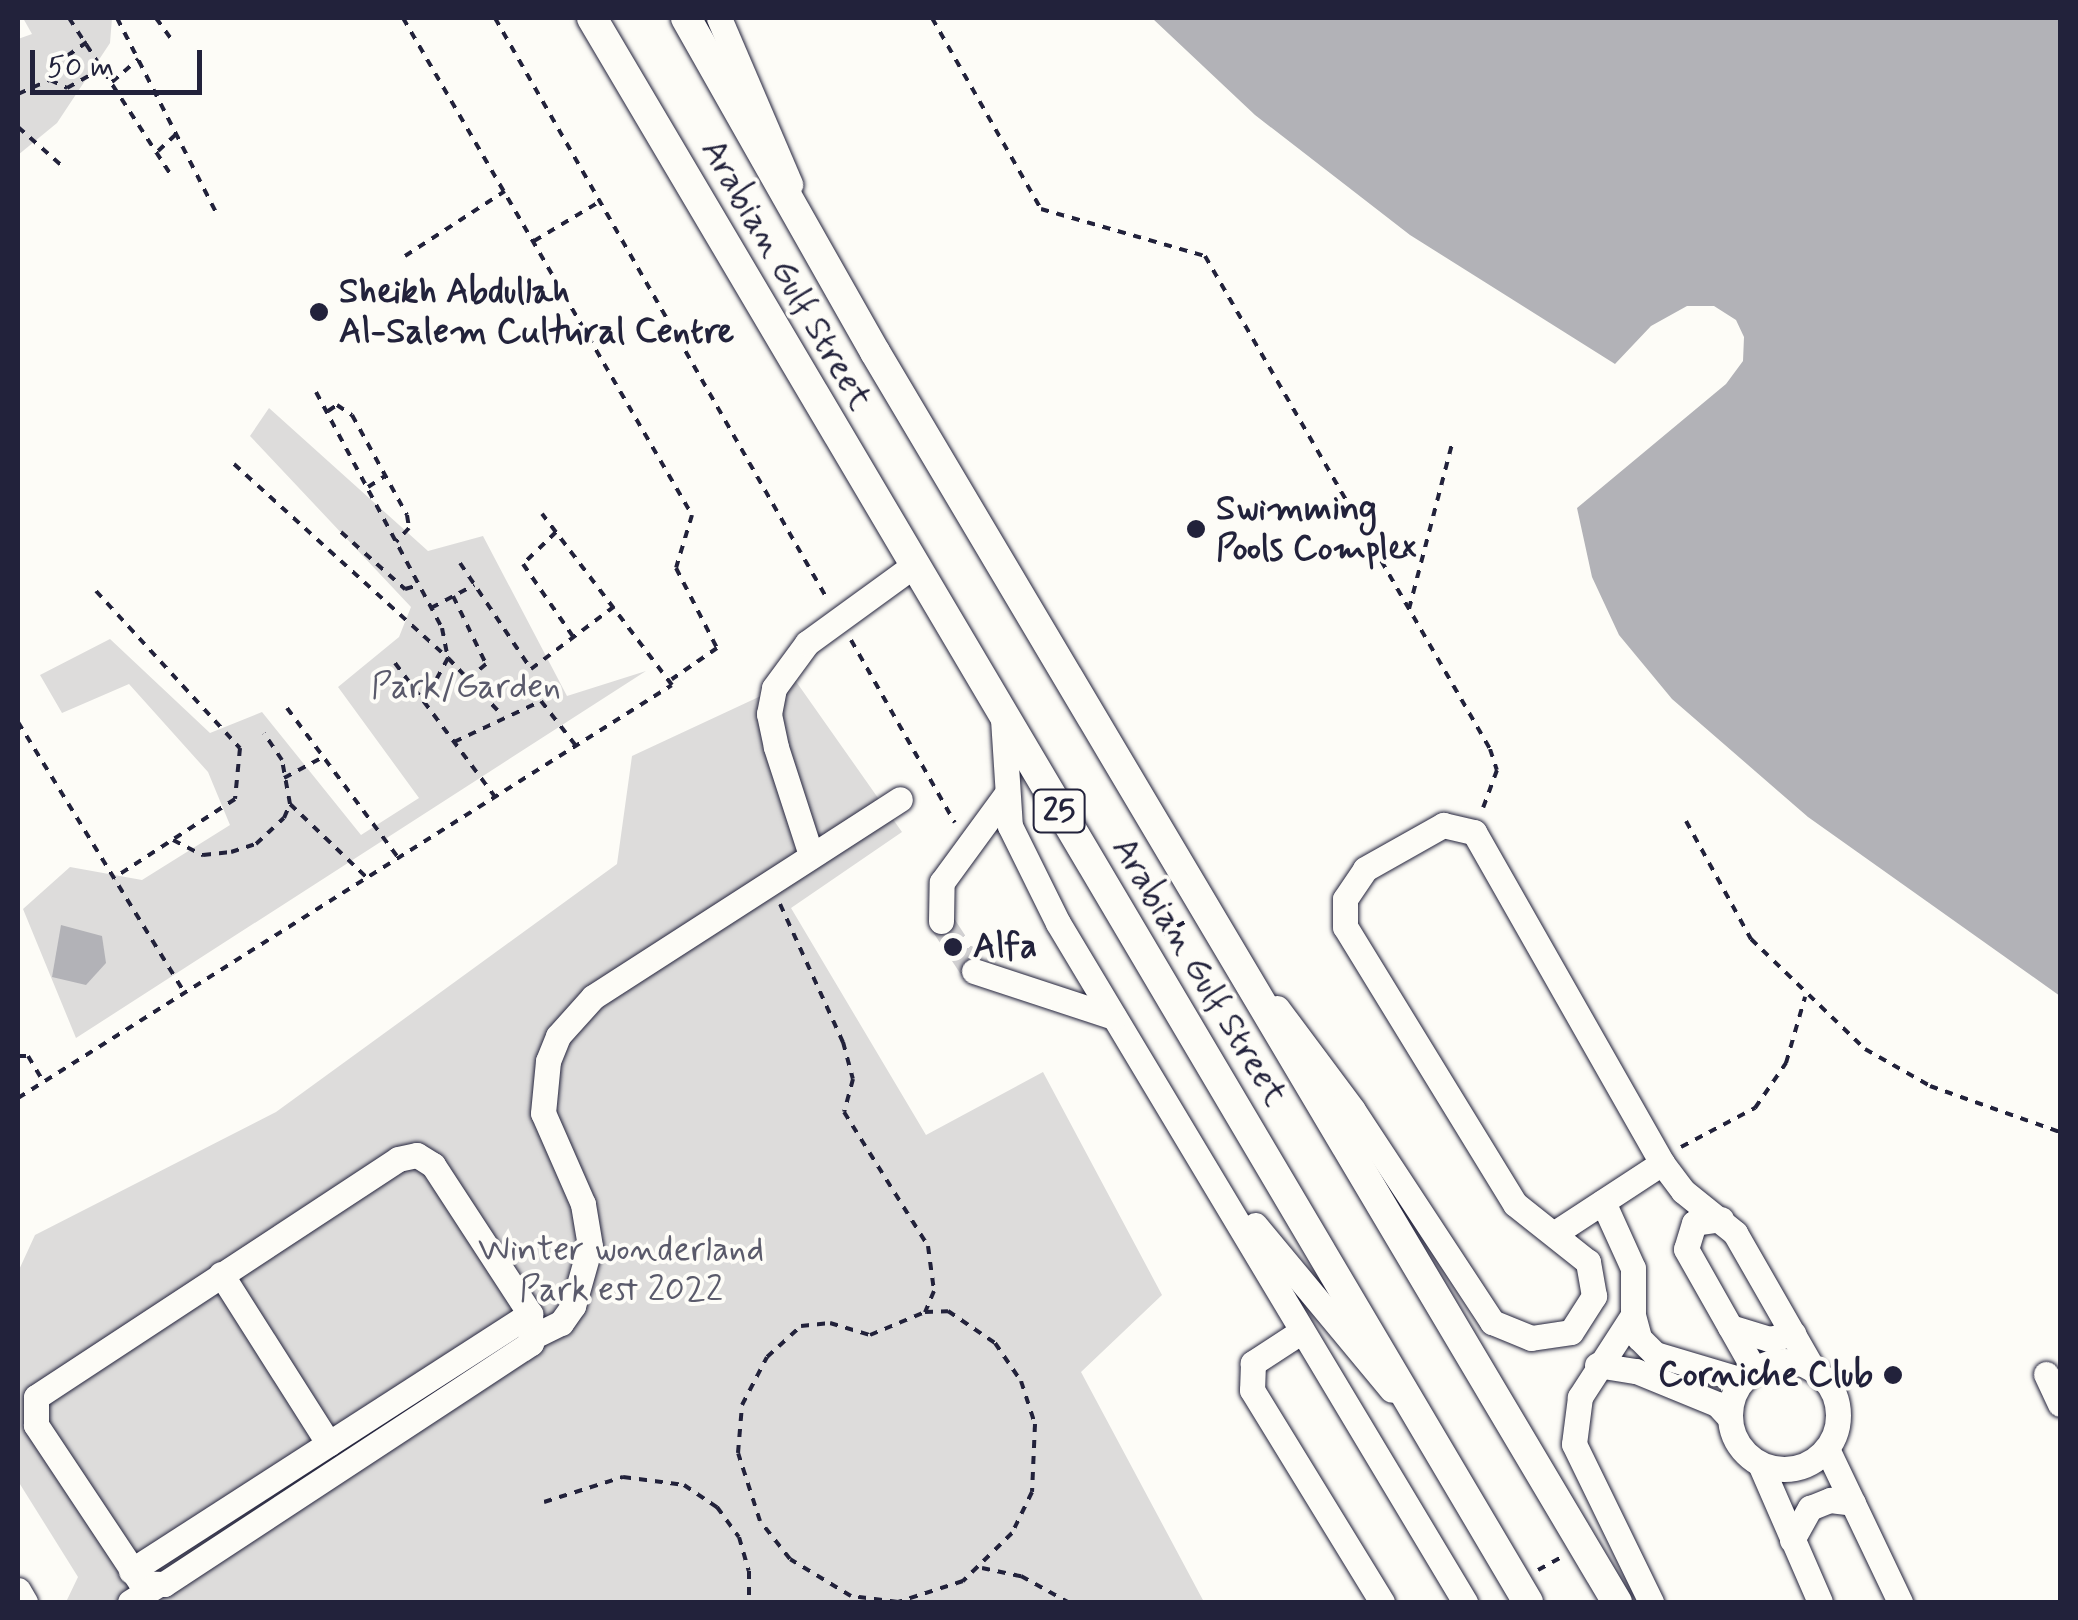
<!DOCTYPE html>
<html>
<head>
<meta charset="utf-8">
<style>
  body { margin:0 }
  #map { position:relative; width:2078px; height:1620px; overflow:hidden; background:#fdfcf7; font-family:Mynerve,sans-serif }
  div>[style] { position:absolute }
  [style*='--x'] { left:calc(var(--x)*1px); top:calc(var(--y)*1px); width:calc(var(--w)*1px); rotate:calc(var(--a)*1deg) }
  .green>* { inset:0; background:#dddcdb }
  .water>* { inset:0; background:#b2b2b7 }
  .minor-tunnel>* { height:25px; margin-top:-12.5px; transform-origin:0; background:repeating-linear-gradient(90deg,#d1d0d1 0 25px,transparent 0 37px) }
  .path>* { height:4px; margin-top:-2px; transform-origin:0; background:repeating-linear-gradient(90deg,#22223b 0 8px,transparent 0 16px) }
  .roads { filter:drop-shadow(0 0 2px #22223b) drop-shadow(0 0 2px #22223b) }
  .minor>* { height:25px; margin:-12.5px; padding:0 12.5px; transform-origin:12.5px; border-radius:12.5px; background:#fdfcf7 }
  .minor>.ring { margin:-12.5px; padding:0; box-sizing:content-box; background:none; border:25px solid #fdfcf7; border-radius:50% }
  .major>* { height:30px; margin:-15px; padding:0 15px; transform-origin:15px; border-radius:15px; background:#fdfcf7 }
  .dots>* { width:28px; height:28px; translate:-50% -50%; box-sizing:border-box; border:5px solid #fdfcf7; border-radius:50% }
  span { translate:-50% -50%; white-space:nowrap; text-align:center; line-height:1.15; -webkit-text-stroke:8px #fdfcf7; paint-order:stroke }
  .shield-label span { padding:2px 8px; background:#fdfcf7; border:2px solid; border-radius:8px; -webkit-text-stroke-width:0 }
  .shield-label { font-size:32px; color:#22223b; font-weight:700 }
  .street-label { font-size:35px; color:#22223b }
  .poi-label { font-size:35px; color:#22223b; font-weight:700 }
  .left { translate:0 -50%; text-align:left }
  .right { translate:-100% -50%; text-align:right }
  .park-label { font-size:35px; color:#5a5a6b }
  .frame { position:absolute; inset:0; border:20px solid #22223b; pointer-events:none }
  .scale { position:absolute; left:30px; top:50px; width:172px; height:45px; box-sizing:border-box; border:5px solid #22223b; border-top:0; padding-left:12px; font-size:30px; line-height:35px; white-space:nowrap; color:#22223b; -webkit-text-stroke:8px #fdfcf7; paint-order:stroke }
</style>
</head>
<body>
<div id="map">
  <div class="green">
    <i style="clip-path:polygon(23px 18px,112px 18px,110px 43px,57px 123px,18px 155px,18px 39px,32px 34px)"></i>
    <i style="clip-path:polygon(269px 408px,428px 551px,483px 536px,567px 696px,646px 671px,76px 1038px,23px 909px,70px 867px,142px 880px,230px 825px,208px 772px,129px 684px,62px 713px,40px 675px,110px 639px,210px 733px,262px 712px,361px 835px,419px 798px,338px 687px,399px 637px,411px 607px,250px 436px)"></i>
    <i style="clip-path:polygon(795px 680px,902px 832px,791px 908px,926px 1135px,1043px 1072px,1162px 1295px,1081px 1372px,1204px 1602px,66px 1602px,78px 1577px,18px 1481px,18px 1272px,35px 1235px,276px 1112px,617px 864px,632px 756px)"></i>
  </div>
  <div class="water">
    <i style="clip-path:polygon(1152px 18px,2060px 18px,2060px 996px,1808px 817px,1672px 699px,1619px 635px,1592px 577px,1577px 508px,1726px 384px,1743px 361px,1744px 337px,1736px 320px,1714px 306px,1687px 306px,1651px 326px,1615px 364px,1410px 235px,1255px 115px)"></i>
    <i style="clip-path:polygon(61px 925px,102px 936px,106px 963px,86px 985px,52px 977px)"></i>
  </div>
  <div class="minor-tunnel">
    <i style="--x:941;--y:921;--w:60;--a:56.6"></i>
  </div>
  <div class="path">
    <i style="--x:69;--y:18;--w:191;--a:57"></i>
    <i style="--x:117;--y:18;--w:222;--a:63"></i>
    <i style="--x:156;--y:18;--w:27;--a:54"></i>
    <i style="--x:403;--y:18;--w:575;--a:59.82"></i>
    <i style="--x:692;--y:515;--w:55;--a:106.8"></i>
    <i style="--x:676;--y:568;--w:90;--a:62.9"></i>
    <i style="--x:717;--y:648;--w:55;--a:145.4"></i>
    <i style="--x:495;--y:18;--w:667;--a:60.24"></i>
    <i style="--x:932;--y:18;--w:220;--a:60.3"></i>
    <i style="--x:1041;--y:209;--w:171;--a:16"></i>
    <i style="--x:1205;--y:256;--w:569;--a:59.97"></i>
    <i style="--x:1490;--y:749;--w:22;--a:72"></i>
    <i style="--x:1497;--y:770;--w:40;--a:110.2"></i>
    <i style="--x:87;--y:42;--w:33;--a:145"></i>
    <i style="--x:60;--y:61;--w:21;--a:118"></i>
    <i style="--x:50;--y:80;--w:19;--a:25"></i>
    <i style="--x:67;--y:88;--w:41;--a:-29.1"></i>
    <i style="--x:112;--y:82;--w:35;--a:-41"></i>
    <i style="--x:18;--y:94;--w:35;--a:-24"></i>
    <i style="--x:18;--y:127;--w:57;--a:41.5"></i>
    <i style="--x:158;--y:151;--w:25;--a:-43"></i>
    <i style="--x:534;--y:241;--w:76;--a:-31"></i>
    <i style="--x:405;--y:256;--w:119;--a:-33"></i>
    <i style="--x:316;--y:392;--w:268;--a:61.9"></i>
    <i style="--x:442;--y:628;--w:31;--a:79"></i>
    <i style="--x:448;--y:658;--w:50;--a:118.6"></i>
    <i style="--x:328;--y:411;--w:11;--a:-34"></i>
    <i style="--x:337;--y:405;--w:18;--a:34"></i>
    <i style="--x:352;--y:415;--w:114;--a:61.2"></i>
    <i style="--x:407;--y:515;--w:13;--a:81"></i>
    <i style="--x:409;--y:528;--w:19;--a:133"></i>
    <i style="--x:234;--y:464;--w:289;--a:42.2"></i>
    <i style="--x:448;--y:658;--w:80;--a:46.5"></i>
    <i style="--x:368;--y:487;--w:20;--a:-33"></i>
    <i style="--x:341;--y:532;--w:86;--a:41.7"></i>
    <i style="--x:405;--y:589;--w:15;--a:-16"></i>
    <i style="--x:556;--y:532;--w:46;--a:135.9"></i>
    <i style="--x:523;--y:564;--w:90;--a:55.4"></i>
    <i style="--x:460;--y:563;--w:128;--a:56.2"></i>
    <i style="--x:531;--y:669;--w:105;--a:-36.9"></i>
    <i style="--x:96;--y:591;--w:213;--a:47.5"></i>
    <i style="--x:240;--y:748;--w:51;--a:95.6"></i>
    <i style="--x:235;--y:799;--w:145;--a:146.9"></i>
    <i style="--x:453;--y:596;--w:76;--a:64.1"></i>
    <i style="--x:486;--y:664;--w:23;--a:140"></i>
    <i style="--x:431;--y:608;--w:49;--a:-28.1"></i>
    <i style="--x:1409;--y:609;--w:171;--a:-75.4"></i>
    <i style="--x:851;--y:640;--w:210;--a:60.4"></i>
    <i style="--x:395;--y:663;--w:169;--a:53.2"></i>
    <i style="--x:287;--y:708;--w:188;--a:53.4"></i>
    <i style="--x:18;--y:722;--w:318;--a:58.4"></i>
    <i style="--x:454;--y:742;--w:96;--a:-25.2"></i>
    <i style="--x:541;--y:701;--w:58;--a:52"></i>
    <i style="--x:284;--y:778;--w:44;--a:-28.3"></i>
    <i style="--x:290;--y:804;--w:105;--a:43.8"></i>
    <i style="--x:1686;--y:821;--w:135;--a:61.2"></i>
    <i style="--x:1751;--y:939;--w:158;--a:44"></i>
    <i style="--x:1865;--y:1049;--w:75;--a:29.6"></i>
    <i style="--x:1930;--y:1086;--w:138;--a:19.5"></i>
    <i style="--x:173;--y:840;--w:34;--a:27"></i>
    <i style="--x:203;--y:855;--w:28;--a:-6"></i>
    <i style="--x:231;--y:852;--w:26;--a:-18"></i>
    <i style="--x:256;--y:844;--w:38;--a:-43"></i>
    <i style="--x:284;--y:818;--w:15;--a:-67"></i>
    <i style="--x:290;--y:804;--w:45;--a:-100.3"></i>
    <i style="--x:282;--y:760;--w:32;--a:-124"></i>
    <i style="--x:780;--y:904;--w:152;--a:65.5"></i>
    <i style="--x:843;--y:1042;--w:38;--a:75"></i>
    <i style="--x:853;--y:1079;--w:34;--a:105"></i>
    <i style="--x:844;--y:1112;--w:158;--a:57.9"></i>
    <i style="--x:928;--y:1246;--w:45;--a:82.4"></i>
    <i style="--x:934;--y:1291;--w:23;--a:113"></i>
    <i style="--x:1163;--y:934;--w:25;--a:-29"></i>
    <i style="--x:18;--y:1056;--w:10;--a:0"></i>
    <i style="--x:28;--y:1056;--w:29;--a:59"></i>
    <i style="--x:18;--y:1098;--w:773;--a:-32.27"></i>
    <i style="--x:672;--y:685;--w:215;--a:-127.2"></i>
    <i style="--x:1681;--y:1147;--w:84;--a:-27.8"></i>
    <i style="--x:1755;--y:1108;--w:55;--a:-55.4"></i>
    <i style="--x:1786;--y:1063;--w:69;--a:-73.9"></i>
    <i style="--x:948;--y:1311;--w:57;--a:34.2"></i>
    <i style="--x:995;--y:1343;--w:46;--a:55.6"></i>
    <i style="--x:1021;--y:1381;--w:45;--a:72"></i>
    <i style="--x:1035;--y:1424;--w:68;--a:92.5"></i>
    <i style="--x:1032;--y:1492;--w:46;--a:116"></i>
    <i style="--x:1012;--y:1533;--w:69;--a:135.6"></i>
    <i style="--x:963;--y:1581;--w:68;--a:162.1"></i>
    <i style="--x:898;--y:1602;--w:47;--a:-172.7"></i>
    <i style="--x:851;--y:1596;--w:71;--a:-148.8"></i>
    <i style="--x:790;--y:1559;--w:48;--a:-128.3"></i>
    <i style="--x:760;--y:1521;--w:71;--a:-107.9"></i>
    <i style="--x:738;--y:1453;--w:48;--a:-85.2"></i>
    <i style="--x:742;--y:1405;--w:54;--a:-62.5"></i>
    <i style="--x:767;--y:1357;--w:46;--a:-42.4"></i>
    <i style="--x:801;--y:1326;--w:29;--a:-6"></i>
    <i style="--x:830;--y:1323;--w:42;--a:16.7"></i>
    <i style="--x:870;--y:1335;--w:60;--a:-22.7"></i>
    <i style="--x:925;--y:1312;--w:23;--a:-2"></i>
    <i style="--x:544;--y:1502;--w:83;--a:-17.6"></i>
    <i style="--x:623;--y:1477;--w:62;--a:7.5"></i>
    <i style="--x:684;--y:1485;--w:40;--a:34"></i>
    <i style="--x:717;--y:1507;--w:37;--a:54"></i>
    <i style="--x:739;--y:1537;--w:35;--a:74"></i>
    <i style="--x:749;--y:1571;--w:31;--a:90"></i>
    <i style="--x:982;--y:1568;--w:40;--a:12"></i>
    <i style="--x:1021;--y:1576;--w:54;--a:29"></i>
    <i style="--x:1538;--y:1570;--w:25;--a:-29"></i>
  </div>
  <div class="roads">
    <div class="minor">
      <i style="--x:719;--y:18;--w:181;--a:66.8"></i>
      <i style="--x:1003;--y:719;--w:107;--a:86.3"></i>
      <i style="--x:1010;--y:826;--w:108;--a:63.7"></i>
      <i style="--x:1058;--y:923;--w:792;--a:59.06"></i>
      <i style="--x:811;--y:855;--w:114;--a:-108"></i>
      <i style="--x:776;--y:747;--w:34;--a:-102"></i>
      <i style="--x:769;--y:714;--w:26;--a:-79"></i>
      <i style="--x:774;--y:688;--w:56;--a:-53.7"></i>
      <i style="--x:807;--y:643;--w:131;--a:-36"></i>
      <i style="--x:941;--y:921;--w:39;--a:-89"></i>
      <i style="--x:942;--y:882;--w:107;--a:-53.8"></i>
      <i style="--x:974;--y:971;--w:147;--a:18.2"></i>
      <i style="--x:1277;--y:1008;--w:127;--a:53.3"></i>
      <i style="--x:1353;--y:1110;--w:254;--a:56.7"></i>
      <i style="--x:1492;--y:1322;--w:42;--a:22.3"></i>
      <i style="--x:1531;--y:1338;--w:40;--a:-8.5"></i>
      <i style="--x:1571;--y:1332;--w:43;--a:-57.4"></i>
      <i style="--x:1594;--y:1296;--w:35;--a:-100"></i>
      <i style="--x:1588;--y:1262;--w:93;--a:-141.5"></i>
      <i style="--x:1515;--y:1204;--w:325;--a:-121.5"></i>
      <i style="--x:1345;--y:927;--w:28;--a:-90"></i>
      <i style="--x:1345;--y:899;--w:36;--a:-56"></i>
      <i style="--x:1365;--y:869;--w:90;--a:-29.4"></i>
      <i style="--x:1443;--y:825;--w:32;--a:13"></i>
      <i style="--x:1474;--y:832;--w:381;--a:60.4"></i>
      <i style="--x:1662;--y:1163;--w:35;--a:53"></i>
      <i style="--x:1683;--y:1191;--w:67;--a:38.9"></i>
      <i style="--x:1735;--y:1233;--w:157;--a:60.2"></i>
      <i style="--x:417;--y:1155;--w:19;--a:32"></i>
      <i style="--x:433;--y:1165;--w:178;--a:56.9"></i>
      <i style="--x:530;--y:1314;--w:29;--a:88"></i>
      <i style="--x:531;--y:1343;--w:439;--a:146.7"></i>
      <i style="--x:164;--y:1584;--w:23;--a:-178"></i>
      <i style="--x:141;--y:1583;--w:190;--a:-123.6"></i>
      <i style="--x:36;--y:1425;--w:28;--a:-90"></i>
      <i style="--x:36;--y:1397;--w:433;--a:-33.3"></i>
      <i style="--x:398;--y:1159;--w:19;--a:-12"></i>
      <i style="--x:1603;--y:1202;--w:72;--a:65.6"></i>
      <i style="--x:1633;--y:1268;--w:47;--a:90"></i>
      <i style="--x:1633;--y:1315;--w:98;--a:122.9"></i>
      <i style="--x:1580;--y:1397;--w:47;--a:97.3"></i>
      <i style="--x:1574;--y:1444;--w:176;--a:64"></i>
      <i style="--x:1721;--y:1219;--w:27;--a:172"></i>
      <i style="--x:1694;--y:1223;--w:27;--a:107"></i>
      <i style="--x:1686;--y:1249;--w:138;--a:60.5"></i>
      <i style="--x:1255;--y:1225;--w:214;--a:50.3"></i>
      <i style="--x:1555;--y:1233;--w:128;--a:-33.2"></i>
      <i style="--x:221;--y:1274;--w:201;--a:57.6"></i>
      <i style="--x:1633;--y:1315;--w:24;--a:75"></i>
      <i style="--x:1639;--y:1338;--w:23;--a:45"></i>
      <i style="--x:1655;--y:1354;--w:91;--a:16.6"></i>
      <i style="--x:1730;--y:1327;--w:41;--a:17.1"></i>
      <i style="--x:1769;--y:1339;--w:25;--a:-12"></i>
      <i style="--x:1302;--y:1331;--w:59;--a:146.9"></i>
      <i style="--x:1253;--y:1363;--w:27;--a:92"></i>
      <i style="--x:1252;--y:1390;--w:249;--a:58.5"></i>
      <i style="--x:534;--y:1336;--w:30;--a:-26"></i>
      <i style="--x:561;--y:1323;--w:21;--a:-55"></i>
      <i style="--x:573;--y:1306;--w:62;--a:-74.2"></i>
      <i style="--x:590;--y:1246;--w:43;--a:-99.5"></i>
      <i style="--x:583;--y:1204;--w:99;--a:-113.7"></i>
      <i style="--x:543;--y:1113;--w:52;--a:-84.5"></i>
      <i style="--x:548;--y:1061;--w:27;--a:-68"></i>
      <i style="--x:558;--y:1036;--w:52;--a:-48.1"></i>
      <i style="--x:593;--y:997;--w:365;--a:-32.8"></i>
      <i class="ring" style="left:1730px;top:1361px;width:83px;height:83px"></i>
      <i style="--x:1597;--y:1365;--w:39;--a:9"></i>
      <i style="--x:1636;--y:1371;--w:87;--a:22.2"></i>
      <i style="--x:1717;--y:1404;--w:18;--a:47"></i>
      <i style="--x:2046;--y:1374;--w:33;--a:65"></i>
      <i style="--x:1827;--y:1449;--w:170;--a:64.5"></i>
      <i style="--x:1760;--y:1464;--w:150;--a:66.5"></i>
      <i style="--x:1792;--y:1540;--w:37;--a:-61"></i>
      <i style="--x:1810;--y:1508;--w:22;--a:-22"></i>
      <i style="--x:1830;--y:1500;--w:23;--a:7"></i>
      <i style="--x:131;--y:1571;--w:475;--a:-32.8"></i>
      <i style="--x:18;--y:1590;--w:14;--a:60"></i>
      <i style="--x:130;--y:1602;--w:31;--a:-32"></i>
    </div>
    <div class="major">
      <i style="--x:592;--y:18;--w:1840;--a:59.42"></i>
      <i style="--x:686;--y:18;--w:384;--a:60.5"></i>
      <i style="--x:875;--y:352;--w:1454;--a:59.31"></i>
    </div>
  </div>
  <div class="dots">
    <i style="left:319px;top:312px;background:#22223b"></i>
    <i style="left:1196px;top:529px;background:#22223b"></i>
    <i style="left:953px;top:947px;background:#22223b"></i>
    <i style="left:1893px;top:1375px;background:#22223b"></i>
  </div>
  <div class="shield-label">
    <span style="left:1059px;top:811px">25</span>
  </div>
  <div class="street-label">
    <span style="left:786px;top:275px;rotate:60deg">Arabian Gulf Street</span>
    <span style="left:1199px;top:972px;rotate:59deg">Arabian Gulf Street</span>
  </div>
  <div class="poi-label">
    <span class="left" style="left:339px;top:312px">Sheikh Abdullah<br>Al-Salem Cultural Centre</span>
    <span class="left" style="left:1216px;top:529px">Swimming<br>Pools Complex</span>
    <span class="left" style="left:973px;top:947px">Alfa</span>
    <span class="right" style="left:1873px;top:1375px">Corniche Club</span>
  </div>
  <div class="park-label">
    <span style="left:466px;top:687px">Park/Garden</span>
    <span style="left:621px;top:1270px">Winter wonderland<br>Park est 2022</span>
  </div>
  <div class="frame"></div>
  <div class="scale">50 m</div>
</div>
</body>
</html>
